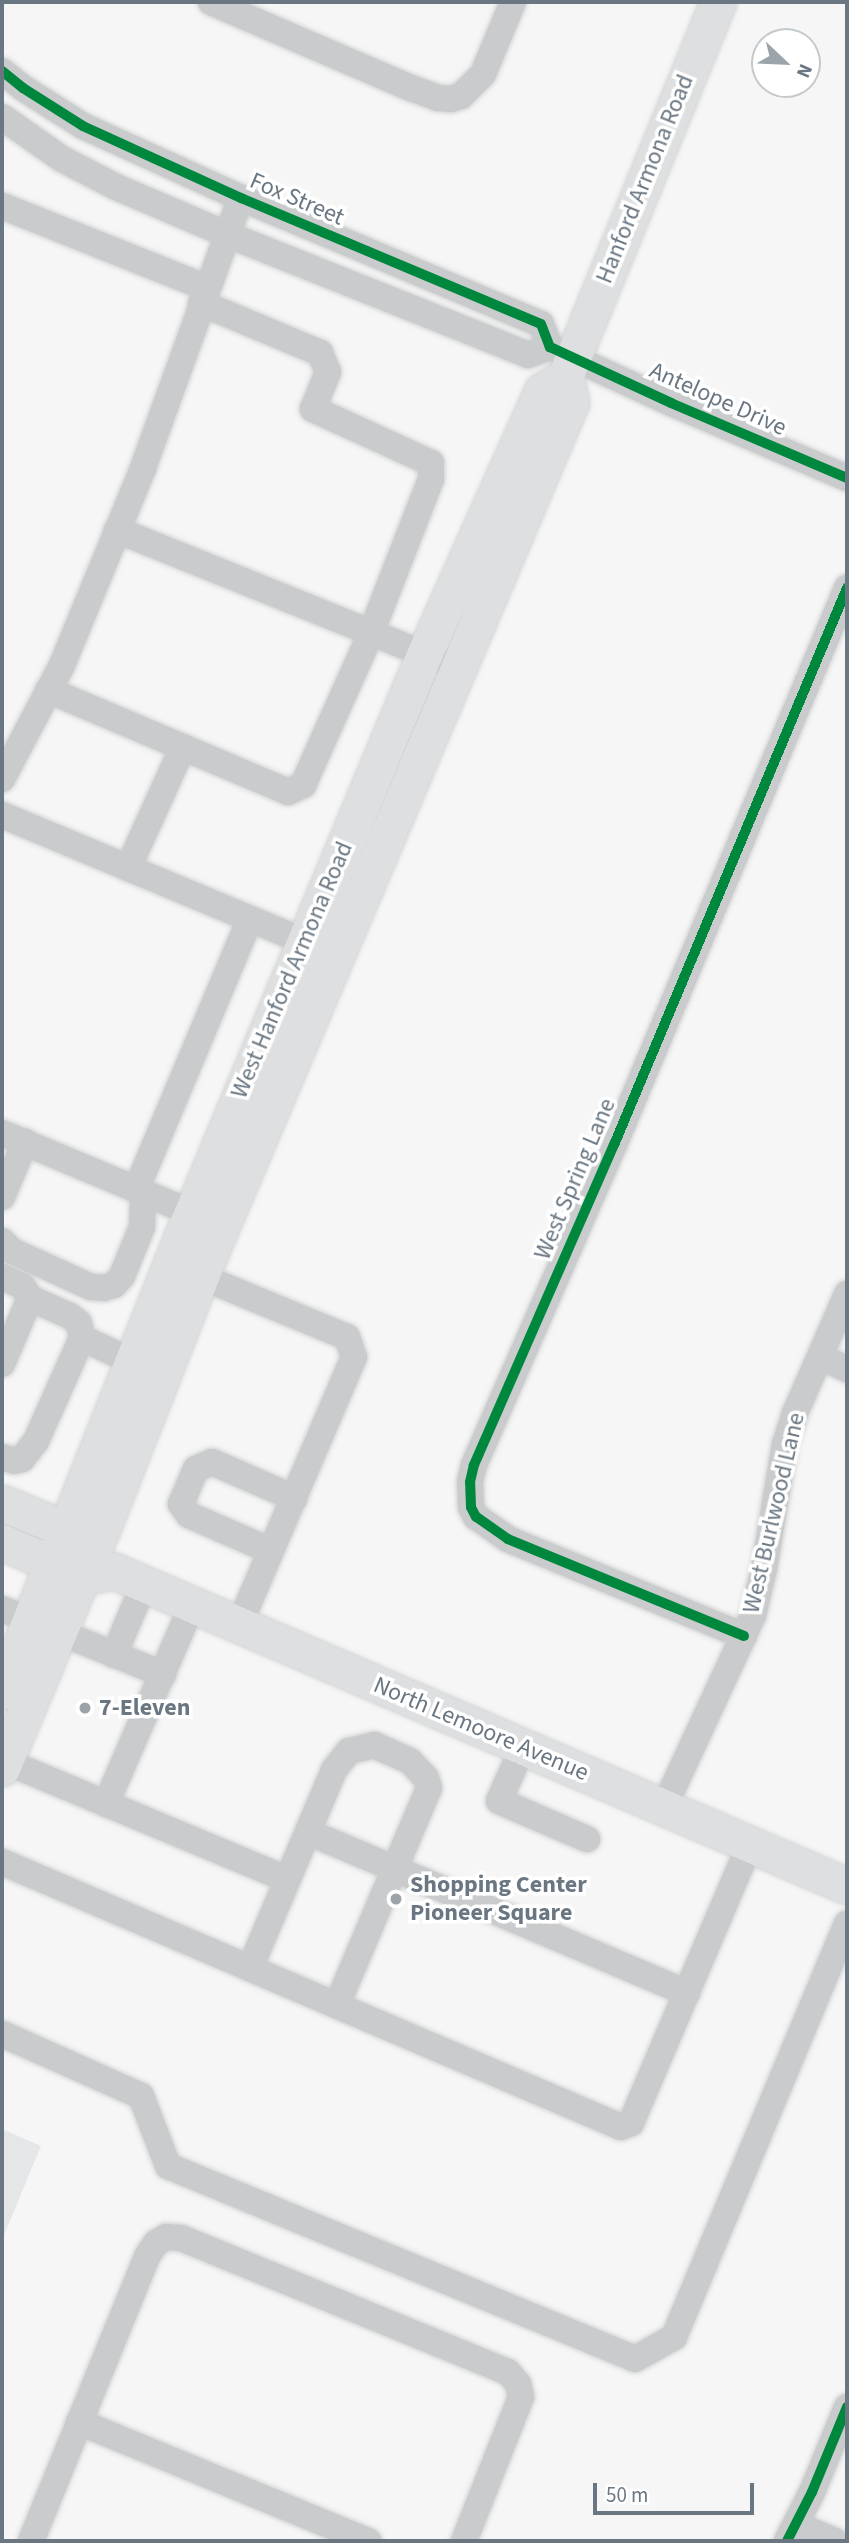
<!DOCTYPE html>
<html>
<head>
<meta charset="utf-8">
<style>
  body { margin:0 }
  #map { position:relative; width:849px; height:2543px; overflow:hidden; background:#f6f6f6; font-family:"Source Sans 3",sans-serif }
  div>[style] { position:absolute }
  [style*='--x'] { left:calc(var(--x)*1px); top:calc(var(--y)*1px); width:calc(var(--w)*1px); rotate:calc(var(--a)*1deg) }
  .built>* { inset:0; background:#e5e6e7 }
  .roads { filter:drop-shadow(0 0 2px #d2d3d4) drop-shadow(0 0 2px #d2d3d4) }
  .minor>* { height:26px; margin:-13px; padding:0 13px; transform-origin:13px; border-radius:13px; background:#c9cbcc }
  .major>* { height:35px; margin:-17.5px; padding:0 17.5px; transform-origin:17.5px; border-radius:17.5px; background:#dedfe0 }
  .cycleway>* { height:10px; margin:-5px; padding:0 5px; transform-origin:5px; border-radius:5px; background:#00873e }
  .dots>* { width:19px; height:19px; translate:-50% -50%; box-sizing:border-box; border:4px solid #fff; border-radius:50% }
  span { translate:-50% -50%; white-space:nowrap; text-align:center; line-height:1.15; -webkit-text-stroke:7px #fff; paint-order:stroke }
  .street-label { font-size:24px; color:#6a7782 }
  .poi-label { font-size:24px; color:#6a7782; font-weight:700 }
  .left { translate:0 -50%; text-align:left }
  .frame { position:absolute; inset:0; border:4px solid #6a7782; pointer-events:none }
  .north { position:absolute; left:751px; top:28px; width:70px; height:70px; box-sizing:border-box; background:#fff; border:2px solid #c3c9cd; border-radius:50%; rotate:113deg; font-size:19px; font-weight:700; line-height:28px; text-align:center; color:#6a7782 }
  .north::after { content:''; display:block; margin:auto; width:24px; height:32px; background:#9ba3ab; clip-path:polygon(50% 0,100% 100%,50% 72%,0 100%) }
  .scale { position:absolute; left:593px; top:2483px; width:161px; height:32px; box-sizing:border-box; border:4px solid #6a7782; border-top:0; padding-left:9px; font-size:21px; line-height:24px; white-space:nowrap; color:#6a7782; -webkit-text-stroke:5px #fff; paint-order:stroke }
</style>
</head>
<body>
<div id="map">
  <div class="built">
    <i style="clip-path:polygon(2px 2129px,41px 2146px,2px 2240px)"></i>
  </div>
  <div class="roads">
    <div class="minor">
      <i style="--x:211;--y:2;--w:218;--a:23.3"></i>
      <i style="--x:411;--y:88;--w:29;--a:20"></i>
      <i style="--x:438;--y:98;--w:13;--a:4"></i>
      <i style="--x:451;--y:99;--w:10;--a:-17"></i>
      <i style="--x:461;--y:96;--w:31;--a:-45"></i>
      <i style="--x:483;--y:74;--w:78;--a:-67.4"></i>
      <i style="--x:2;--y:71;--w:27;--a:39"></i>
      <i style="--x:23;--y:88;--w:71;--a:32.3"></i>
      <i style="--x:83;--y:126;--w:174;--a:24.5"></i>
      <i style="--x:241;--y:198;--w:325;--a:22.8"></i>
      <i style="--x:541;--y:324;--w:25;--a:69"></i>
      <i style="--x:550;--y:347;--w:133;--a:24.8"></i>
      <i style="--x:671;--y:403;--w:191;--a:23.1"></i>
      <i style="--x:2;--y:117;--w:73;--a:35"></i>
      <i style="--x:62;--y:159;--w:61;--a:27.4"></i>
      <i style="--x:116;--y:187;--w:120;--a:23.1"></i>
      <i style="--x:226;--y:234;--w:325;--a:21.8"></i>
      <i style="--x:528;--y:355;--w:23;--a:-20"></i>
      <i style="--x:2;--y:206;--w:221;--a:21.8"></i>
      <i style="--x:117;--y:530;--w:368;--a:22"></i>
      <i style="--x:48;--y:690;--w:261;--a:23"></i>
      <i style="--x:288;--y:792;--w:17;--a:-25"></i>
      <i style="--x:303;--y:785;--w:167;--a:-65.9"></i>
      <i style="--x:371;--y:633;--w:165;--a:-68.7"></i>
      <i style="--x:431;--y:479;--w:16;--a:-90"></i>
      <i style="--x:431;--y:463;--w:130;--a:-155.4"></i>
      <i style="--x:313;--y:409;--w:40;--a:-68"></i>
      <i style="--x:328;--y:372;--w:21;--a:-113"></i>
      <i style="--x:320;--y:353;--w:129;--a:-157.2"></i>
      <i style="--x:2;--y:779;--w:129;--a:-62.2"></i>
      <i style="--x:62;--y:665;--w:213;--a:-67.6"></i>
      <i style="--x:143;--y:468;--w:287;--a:-70.1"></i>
      <i style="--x:2;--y:815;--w:347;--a:22.7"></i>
      <i style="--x:128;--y:868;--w:133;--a:-65.6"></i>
      <i style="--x:2;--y:1133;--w:222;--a:22.8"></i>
      <i style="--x:136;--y:1190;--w:294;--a:-67.2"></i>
      <i style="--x:2;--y:1197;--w:60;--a:-67.3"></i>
      <i style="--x:2;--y:1241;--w:14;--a:45"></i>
      <i style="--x:12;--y:1251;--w:87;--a:24.5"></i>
      <i style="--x:91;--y:1287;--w:13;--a:4"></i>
      <i style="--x:104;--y:1288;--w:10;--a:-17"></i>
      <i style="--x:114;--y:1285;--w:12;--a:-48"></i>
      <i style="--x:122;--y:1276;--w:53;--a:-67.8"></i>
      <i style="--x:142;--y:1227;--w:34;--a:-88"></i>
      <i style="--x:185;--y:1270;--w:175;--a:22.5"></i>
      <i style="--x:347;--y:1337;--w:21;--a:71"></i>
      <i style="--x:354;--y:1357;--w:292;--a:113.2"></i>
      <i style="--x:2;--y:1277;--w:22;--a:24"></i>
      <i style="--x:22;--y:1286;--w:14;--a:56"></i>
      <i style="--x:82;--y:1338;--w:56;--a:25.2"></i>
      <i style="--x:821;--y:1357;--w:29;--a:25"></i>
      <i style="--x:2;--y:1364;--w:72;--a:-67"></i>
      <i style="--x:30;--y:1298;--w:44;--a:24.2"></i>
      <i style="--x:70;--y:1316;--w:11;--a:38"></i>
      <i style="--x:79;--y:1323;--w:15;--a:79"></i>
      <i style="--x:82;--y:1338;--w:113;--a:114.1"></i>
      <i style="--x:36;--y:1441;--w:23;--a:128"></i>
      <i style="--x:22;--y:1459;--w:8;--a:166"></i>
      <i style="--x:14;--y:1461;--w:13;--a:-162"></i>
      <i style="--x:271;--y:1551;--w:90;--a:-156.3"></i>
      <i style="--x:189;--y:1515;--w:14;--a:-126"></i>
      <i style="--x:181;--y:1504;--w:38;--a:-67"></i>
      <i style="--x:196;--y:1469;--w:17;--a:-24"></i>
      <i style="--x:212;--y:1462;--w:90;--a:23.7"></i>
      <i style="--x:2;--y:1609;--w:174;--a:22"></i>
      <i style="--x:744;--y:1636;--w:255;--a:-157.7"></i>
      <i style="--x:508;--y:1539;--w:39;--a:-145"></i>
      <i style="--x:476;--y:1517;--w:11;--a:-117"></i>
      <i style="--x:471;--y:1507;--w:25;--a:-92"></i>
      <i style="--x:470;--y:1482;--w:17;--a:-77"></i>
      <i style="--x:474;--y:1465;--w:349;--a:-66.4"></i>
      <i style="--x:614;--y:1145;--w:604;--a:-67.3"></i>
      <i style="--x:114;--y:1655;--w:77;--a:-67.1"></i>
      <i style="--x:523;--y:1747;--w:59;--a:114"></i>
      <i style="--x:499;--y:1801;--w:96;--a:23.4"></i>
      <i style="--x:2;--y:1760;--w:309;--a:22.7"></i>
      <i style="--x:106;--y:1804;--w:217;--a:-66.6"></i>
      <i style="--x:664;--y:1807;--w:212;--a:-65.1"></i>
      <i style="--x:753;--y:1615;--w:47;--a:-76.6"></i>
      <i style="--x:764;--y:1569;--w:127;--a:-80.5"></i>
      <i style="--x:785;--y:1444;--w:35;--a:-72"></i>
      <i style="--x:796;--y:1411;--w:128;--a:-66.4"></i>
      <i style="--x:308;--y:1832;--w:412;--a:23"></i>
      <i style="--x:2;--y:1862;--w:673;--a:23.18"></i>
      <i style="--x:621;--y:2127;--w:11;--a:-22"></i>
      <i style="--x:631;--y:2123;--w:303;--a:-66.9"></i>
      <i style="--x:250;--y:1968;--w:215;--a:-67"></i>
      <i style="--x:334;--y:1770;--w:24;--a:-52"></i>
      <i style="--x:349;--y:1751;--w:26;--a:-13"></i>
      <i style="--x:374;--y:1745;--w:39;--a:24"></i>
      <i style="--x:410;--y:1761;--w:23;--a:47"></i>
      <i style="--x:426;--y:1778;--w:10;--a:73"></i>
      <i style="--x:429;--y:1788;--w:236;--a:113"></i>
      <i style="--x:2;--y:2034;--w:152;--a:24"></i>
      <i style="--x:141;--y:2096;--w:75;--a:68.9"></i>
      <i style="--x:168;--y:2166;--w:505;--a:22.45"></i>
      <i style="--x:635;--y:2359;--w:45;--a:-29.4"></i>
      <i style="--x:674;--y:2337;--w:448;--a:-67.3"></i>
      <i style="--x:79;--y:2422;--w:313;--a:22.4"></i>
      <i style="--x:797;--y:2525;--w:41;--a:22.8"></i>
      <i style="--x:31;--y:2541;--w:309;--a:-67.8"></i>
      <i style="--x:148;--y:2255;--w:14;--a:-56"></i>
      <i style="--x:156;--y:2243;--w:12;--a:-31"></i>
      <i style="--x:166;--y:2237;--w:15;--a:4"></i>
      <i style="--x:181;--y:2238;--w:353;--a:22.3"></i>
      <i style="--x:508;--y:2372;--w:16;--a:50"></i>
      <i style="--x:518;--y:2384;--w:13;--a:77"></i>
      <i style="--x:521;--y:2397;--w:155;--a:111.6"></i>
      <i style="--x:787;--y:2541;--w:55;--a:-63"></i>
      <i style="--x:812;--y:2492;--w:92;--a:-67.6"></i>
    </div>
    <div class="major">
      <i style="--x:2;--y:1503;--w:94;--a:22.5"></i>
      <i style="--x:2;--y:1542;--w:88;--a:23.4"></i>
      <i style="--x:83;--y:1577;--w:32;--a:-11"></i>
      <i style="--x:114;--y:1571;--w:798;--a:23.26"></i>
      <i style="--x:2;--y:1691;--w:492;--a:-68.4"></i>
      <i style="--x:183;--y:1234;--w:627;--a:-67.4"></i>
      <i style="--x:424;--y:655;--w:289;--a:-65.9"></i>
      <i style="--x:542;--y:391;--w:27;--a:-31"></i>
      <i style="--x:565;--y:377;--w:405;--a:-67.8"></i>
      <i style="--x:2;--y:1768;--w:264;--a:-67.3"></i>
      <i style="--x:104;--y:1524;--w:293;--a:-68.6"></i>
      <i style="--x:211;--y:1251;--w:922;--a:-67.02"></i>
      <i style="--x:571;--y:402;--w:26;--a:-103"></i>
    </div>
  </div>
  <div class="cycleway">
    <i style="--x:2;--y:71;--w:27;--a:39"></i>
    <i style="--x:23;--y:88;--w:71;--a:32.3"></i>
    <i style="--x:83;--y:126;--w:174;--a:24.5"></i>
    <i style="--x:241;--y:198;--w:325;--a:22.8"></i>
    <i style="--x:541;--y:324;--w:25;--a:69"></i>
    <i style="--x:550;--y:347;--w:133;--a:24.8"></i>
    <i style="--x:671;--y:403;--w:191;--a:23.1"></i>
    <i style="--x:744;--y:1636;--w:255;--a:-157.7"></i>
    <i style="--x:508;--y:1539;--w:39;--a:-145"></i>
    <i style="--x:476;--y:1517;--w:11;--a:-117"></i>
    <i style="--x:471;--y:1507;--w:25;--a:-92"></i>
    <i style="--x:470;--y:1482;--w:17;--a:-77"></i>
    <i style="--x:474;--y:1465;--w:349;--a:-66.4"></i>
    <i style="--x:614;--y:1145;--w:604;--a:-67.3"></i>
    <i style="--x:787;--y:2541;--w:55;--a:-63"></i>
    <i style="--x:812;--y:2492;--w:92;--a:-67.6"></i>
  </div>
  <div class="dots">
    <i style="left:85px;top:1708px;background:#9ba3ab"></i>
    <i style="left:396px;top:1899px;background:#9ba3ab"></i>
  </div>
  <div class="street-label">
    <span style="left:645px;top:179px;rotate:-68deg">Hanford Armona Road</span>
    <span style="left:297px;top:199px;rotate:23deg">Fox Street</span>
    <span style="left:718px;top:399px;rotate:24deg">Antelope Drive</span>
    <span style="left:292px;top:970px;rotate:-67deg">West Hanford Armona Road</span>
    <span style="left:575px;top:1179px;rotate:-67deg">West Spring Lane</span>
    <span style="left:774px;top:1513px;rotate:-77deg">West Burlwood Lane</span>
    <span style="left:481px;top:1729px;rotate:23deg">North Lemoore Avenue</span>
  </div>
  <div class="poi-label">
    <span class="left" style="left:99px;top:1708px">7-Eleven</span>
    <span class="left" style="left:410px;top:1899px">Shopping Center<br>Pioneer Square</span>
  </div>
  <div class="frame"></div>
  <div class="north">N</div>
  <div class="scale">50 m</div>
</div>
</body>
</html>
